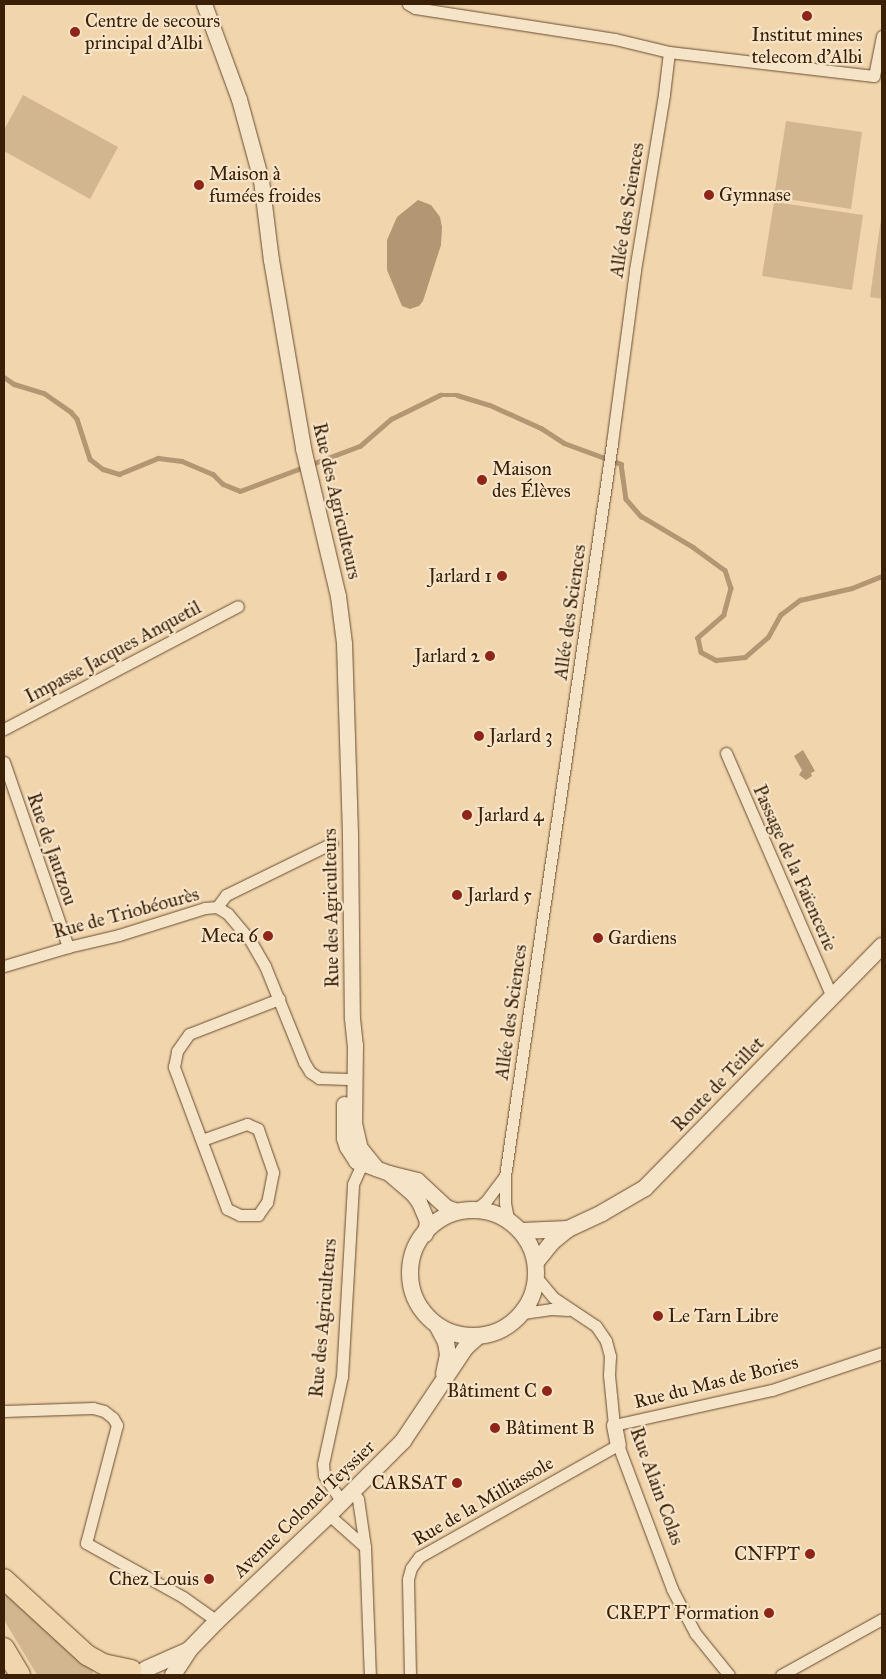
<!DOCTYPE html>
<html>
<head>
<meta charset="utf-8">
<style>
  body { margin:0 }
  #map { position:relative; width:886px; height:1679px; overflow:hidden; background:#f1d5ac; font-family:"IM FELL Great Primer",serif }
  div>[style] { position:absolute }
  .green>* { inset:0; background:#d2b690 }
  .water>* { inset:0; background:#b39774 }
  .stream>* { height:4.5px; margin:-2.25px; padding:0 2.25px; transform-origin:2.25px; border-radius:2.25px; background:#b39774 }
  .roads { filter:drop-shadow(0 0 1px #684d31) drop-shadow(0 0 1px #684d31) }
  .minor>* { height:11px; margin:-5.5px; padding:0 5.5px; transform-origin:5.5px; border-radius:5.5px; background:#f6e4c9 }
  .tertiary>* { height:15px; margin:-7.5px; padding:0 7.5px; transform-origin:7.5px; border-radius:7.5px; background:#f6e4c9 }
  .secondary>* { height:16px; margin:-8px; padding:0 8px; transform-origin:8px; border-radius:8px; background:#f6e4c9 }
  .secondary>.ring { margin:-8px; padding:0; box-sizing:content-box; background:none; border:16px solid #f6e4c9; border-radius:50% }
  .trunk>* { height:20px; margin:-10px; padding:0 10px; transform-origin:10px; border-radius:10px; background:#f1d5ac }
  .dots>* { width:14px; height:14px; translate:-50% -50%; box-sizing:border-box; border:2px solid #f6e4c9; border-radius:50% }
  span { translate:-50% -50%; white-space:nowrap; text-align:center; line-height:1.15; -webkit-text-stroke:4.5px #f6e4c9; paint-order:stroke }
  .poi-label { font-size:19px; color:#3b2008 }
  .left { translate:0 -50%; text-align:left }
  .right { translate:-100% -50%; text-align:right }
  .street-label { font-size:19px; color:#3b2008 }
  .frame { position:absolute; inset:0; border:5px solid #3b2008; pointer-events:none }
</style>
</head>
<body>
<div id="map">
  <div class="green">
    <i style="clip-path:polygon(23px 95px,118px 147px,90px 199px,4px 151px,4px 130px)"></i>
    <i style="clip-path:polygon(786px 121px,862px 132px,851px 209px,774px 197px)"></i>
    <i style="clip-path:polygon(774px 202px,863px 215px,852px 290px,762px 276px)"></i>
    <i style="clip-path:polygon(882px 212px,882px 299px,870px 297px)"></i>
    <i style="clip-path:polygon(4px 1589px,95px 1666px,92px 1675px,37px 1675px,4px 1620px)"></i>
  </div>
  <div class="water">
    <i style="clip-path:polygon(418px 200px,431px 205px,440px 217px,442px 227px,441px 245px,423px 301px,419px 306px,410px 309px,402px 306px,387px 270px,387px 240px,397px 217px)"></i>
    <i style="clip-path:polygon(803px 750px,815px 771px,811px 773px,812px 776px,806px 780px,799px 775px,802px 770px,794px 756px)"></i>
  </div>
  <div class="stream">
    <i style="left:4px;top:377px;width:12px;rotate:35deg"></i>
    <i style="left:14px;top:384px;width:31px;rotate:17deg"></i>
    <i style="left:44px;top:393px;width:33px;rotate:35deg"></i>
    <i style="left:71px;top:412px;width:9px;rotate:49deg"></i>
    <i style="left:77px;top:419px;width:42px;rotate:72deg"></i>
    <i style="left:90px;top:459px;width:16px;rotate:38deg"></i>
    <i style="left:103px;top:469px;width:17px;rotate:17deg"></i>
    <i style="left:119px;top:474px;width:42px;rotate:-22.3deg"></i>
    <i style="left:158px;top:458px;width:24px;rotate:7deg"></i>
    <i style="left:182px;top:461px;width:34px;rotate:23deg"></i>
    <i style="left:213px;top:474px;width:14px;rotate:45deg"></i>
    <i style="left:223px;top:484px;width:18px;rotate:22deg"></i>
    <i style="left:240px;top:491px;width:128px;rotate:-20.6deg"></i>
    <i style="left:360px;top:446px;width:41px;rotate:-41.1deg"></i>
    <i style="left:391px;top:419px;width:55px;rotate:-26.1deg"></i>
    <i style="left:440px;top:395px;width:17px"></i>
    <i style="left:457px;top:395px;width:34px;rotate:17deg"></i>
    <i style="left:490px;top:405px;width:56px;rotate:24.3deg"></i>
    <i style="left:541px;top:428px;width:27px;rotate:33deg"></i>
    <i style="left:564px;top:443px;width:61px;rotate:20.2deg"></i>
    <i style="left:621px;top:464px;width:35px;rotate:82deg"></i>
    <i style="left:626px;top:499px;width:23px;rotate:49deg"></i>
    <i style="left:641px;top:516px;width:61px;rotate:30.8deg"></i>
    <i style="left:693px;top:547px;width:39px;rotate:36deg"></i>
    <i style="left:725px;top:570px;width:19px;rotate:72deg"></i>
    <i style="left:731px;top:588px;width:28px;rotate:105deg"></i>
    <i style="left:724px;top:615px;width:35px;rotate:139deg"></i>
    <i style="left:698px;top:638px;width:14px;rotate:78deg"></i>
    <i style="left:701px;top:652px;width:17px;rotate:28deg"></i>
    <i style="left:716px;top:660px;width:29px;rotate:-6deg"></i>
    <i style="left:745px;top:657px;width:30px;rotate:-41deg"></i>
    <i style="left:768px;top:637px;width:25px;rotate:-61deg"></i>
    <i style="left:780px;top:615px;width:25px;rotate:-37deg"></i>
    <i style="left:800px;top:600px;width:53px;rotate:-13deg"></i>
    <i style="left:852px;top:588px;width:32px;rotate:-22deg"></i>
  </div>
  <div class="roads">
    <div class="minor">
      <i style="left:408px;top:4px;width:8px;rotate:30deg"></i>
      <i style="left:415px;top:8px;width:202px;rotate:8.8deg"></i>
      <i style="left:615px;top:39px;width:56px;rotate:13.5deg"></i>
      <i style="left:669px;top:52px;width:206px;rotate:6.7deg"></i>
      <i style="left:874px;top:76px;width:41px;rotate:-78.7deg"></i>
      <i style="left:4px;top:729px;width:264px;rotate:-27.7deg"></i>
      <i style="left:726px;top:753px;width:266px;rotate:66.5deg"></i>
      <i style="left:4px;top:762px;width:196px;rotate:70.9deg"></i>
      <i style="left:217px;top:907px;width:13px;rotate:32deg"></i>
      <i style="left:228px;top:914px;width:34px;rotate:50deg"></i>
      <i style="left:250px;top:940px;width:30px;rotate:60deg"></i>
      <i style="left:265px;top:966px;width:104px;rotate:67.9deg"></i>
      <i style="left:304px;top:1062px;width:12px;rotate:59deg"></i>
      <i style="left:310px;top:1072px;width:11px;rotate:34deg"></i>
      <i style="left:319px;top:1078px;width:36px;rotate:2deg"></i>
      <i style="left:4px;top:966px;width:67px;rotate:-16.5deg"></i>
      <i style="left:68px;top:947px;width:52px;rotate:-13.2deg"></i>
      <i style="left:119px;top:935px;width:90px;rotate:-17.4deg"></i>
      <i style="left:205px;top:908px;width:12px;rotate:-5deg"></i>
      <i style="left:217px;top:907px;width:15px;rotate:-53deg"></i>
      <i style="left:226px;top:895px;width:118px;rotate:-26.1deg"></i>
      <i style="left:202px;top:1140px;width:48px;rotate:-19.6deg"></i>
      <i style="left:247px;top:1124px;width:12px;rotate:24deg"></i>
      <i style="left:258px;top:1129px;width:46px;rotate:70.8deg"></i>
      <i style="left:273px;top:1172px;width:31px;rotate:101deg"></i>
      <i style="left:267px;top:1202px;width:16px;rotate:125deg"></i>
      <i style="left:258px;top:1215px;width:18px;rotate:180deg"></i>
      <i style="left:240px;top:1215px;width:14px;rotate:-155deg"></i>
      <i style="left:227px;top:1209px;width:152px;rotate:-110.5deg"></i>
      <i style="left:174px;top:1067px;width:16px;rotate:-79deg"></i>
      <i style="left:177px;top:1051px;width:21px;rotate:-55deg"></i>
      <i style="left:189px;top:1034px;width:97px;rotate:-21.3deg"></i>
      <i style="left:505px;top:1176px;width:741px;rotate:-81.69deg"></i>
      <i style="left:612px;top:443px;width:175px;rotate:-82.4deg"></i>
      <i style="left:635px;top:270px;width:178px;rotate:-80.6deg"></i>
      <i style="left:664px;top:94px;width:42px;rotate:-83.2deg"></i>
      <i style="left:475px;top:1210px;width:14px;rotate:-39deg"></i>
      <i style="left:486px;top:1201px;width:31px;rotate:-53deg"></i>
      <i style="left:505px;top:1176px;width:27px;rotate:90deg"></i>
      <i style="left:505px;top:1203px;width:16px;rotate:79deg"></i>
      <i style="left:537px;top:1278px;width:26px;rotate:50deg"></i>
      <i style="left:554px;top:1298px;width:50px;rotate:33.7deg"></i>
      <i style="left:596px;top:1326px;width:18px;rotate:56deg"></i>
      <i style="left:606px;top:1341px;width:16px;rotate:75deg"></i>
      <i style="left:610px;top:1356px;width:19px;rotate:93deg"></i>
      <i style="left:609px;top:1375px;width:50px;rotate:84.3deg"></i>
      <i style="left:614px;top:1425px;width:162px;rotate:-12.5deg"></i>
      <i style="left:772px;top:1390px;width:116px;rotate:-18.6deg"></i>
      <i style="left:523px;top:1313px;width:28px;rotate:-8deg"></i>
      <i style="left:551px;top:1309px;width:17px;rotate:3deg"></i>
      <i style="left:4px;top:1411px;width:89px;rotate:-1.9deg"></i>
      <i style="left:93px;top:1408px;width:11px;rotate:15deg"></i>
      <i style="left:104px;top:1411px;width:11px;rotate:38deg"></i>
      <i style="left:113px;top:1418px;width:8px;rotate:60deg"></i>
      <i style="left:117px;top:1425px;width:122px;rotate:104.7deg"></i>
      <i style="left:86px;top:1543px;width:111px;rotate:29.1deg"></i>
      <i style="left:183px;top:1597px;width:42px;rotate:35.2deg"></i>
      <i style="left:352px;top:1491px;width:10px;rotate:53deg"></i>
      <i style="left:358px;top:1499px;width:49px;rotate:81.7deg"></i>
      <i style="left:365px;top:1547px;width:128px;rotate:87.8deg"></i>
      <i style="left:342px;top:1502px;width:32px;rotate:-124deg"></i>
      <i style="left:324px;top:1475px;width:11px;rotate:-95deg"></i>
      <i style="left:323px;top:1464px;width:90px;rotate:-77.8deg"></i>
      <i style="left:342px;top:1376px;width:192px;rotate:-86.7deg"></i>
      <i style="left:353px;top:1184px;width:22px;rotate:-66deg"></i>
      <i style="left:329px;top:1515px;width:48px;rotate:41.6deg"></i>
      <i style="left:410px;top:1675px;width:96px;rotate:-91.2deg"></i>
      <i style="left:408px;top:1579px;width:11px;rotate:-75deg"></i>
      <i style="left:411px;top:1568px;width:14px;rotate:-54deg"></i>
      <i style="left:419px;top:1557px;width:228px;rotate:-29.4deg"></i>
      <i style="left:618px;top:1445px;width:154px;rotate:69.4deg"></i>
      <i style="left:672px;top:1589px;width:50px;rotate:62.4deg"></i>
      <i style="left:695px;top:1633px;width:54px;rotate:51deg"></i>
      <i style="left:781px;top:1675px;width:115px;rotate:-29deg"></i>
    </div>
    <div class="tertiary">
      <i style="left:204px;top:4px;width:101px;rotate:69.8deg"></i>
      <i style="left:239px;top:99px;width:84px;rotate:74.8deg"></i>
      <i style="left:261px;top:180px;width:81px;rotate:82.9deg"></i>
      <i style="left:271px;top:260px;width:191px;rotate:80.3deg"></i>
      <i style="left:303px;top:448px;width:152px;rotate:76.7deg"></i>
      <i style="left:338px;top:596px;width:47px;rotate:82.7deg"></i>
      <i style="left:344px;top:643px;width:194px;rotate:88.2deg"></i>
      <i style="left:350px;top:837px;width:181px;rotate:89.4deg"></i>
      <i style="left:352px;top:1018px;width:27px;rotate:84deg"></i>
      <i style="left:355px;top:1045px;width:78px;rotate:90.7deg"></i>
      <i style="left:354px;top:1123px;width:26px;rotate:77deg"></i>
      <i style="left:360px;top:1148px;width:26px;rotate:51deg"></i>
      <i style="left:344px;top:1104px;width:34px;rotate:90deg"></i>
      <i style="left:344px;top:1138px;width:9px;rotate:72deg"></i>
      <i style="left:347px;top:1147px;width:17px;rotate:57deg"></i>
      <i style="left:356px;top:1161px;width:35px;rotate:20deg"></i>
      <i style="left:389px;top:1173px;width:29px;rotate:14deg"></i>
      <i style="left:417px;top:1180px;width:40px;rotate:43deg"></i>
      <i style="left:446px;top:1207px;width:12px;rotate:20deg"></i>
      <i style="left:390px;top:1174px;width:30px;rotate:41deg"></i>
      <i style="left:413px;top:1194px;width:10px;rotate:53deg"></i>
      <i style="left:419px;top:1202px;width:21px;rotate:67deg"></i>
      <i style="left:427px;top:1221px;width:13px;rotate:99deg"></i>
      <i style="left:614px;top:1425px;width:20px;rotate:79deg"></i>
    </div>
    <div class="secondary">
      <i class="ring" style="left:410px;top:1210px;width:110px;height:110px"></i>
      <i style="left:522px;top:1231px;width:46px;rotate:-2.5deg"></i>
      <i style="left:536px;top:1262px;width:26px;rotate:-51deg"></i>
      <i style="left:552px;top:1242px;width:21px;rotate:-39deg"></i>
      <i style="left:568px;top:1229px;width:38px;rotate:-25deg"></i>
      <i style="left:602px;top:1213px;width:50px;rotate:-30.2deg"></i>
      <i style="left:645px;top:1188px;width:339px;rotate:-45.6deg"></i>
      <i style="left:438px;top:1327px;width:17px;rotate:62deg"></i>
      <i style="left:446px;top:1342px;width:13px;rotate:81deg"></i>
      <i style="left:448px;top:1355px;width:19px;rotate:102deg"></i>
      <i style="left:146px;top:1669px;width:47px;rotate:-23.8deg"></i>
      <i style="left:173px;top:1675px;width:30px;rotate:-57deg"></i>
      <i style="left:189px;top:1650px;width:40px;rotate:-46deg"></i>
      <i style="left:217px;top:1621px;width:154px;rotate:-43.4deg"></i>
      <i style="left:329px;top:1515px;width:105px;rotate:-45deg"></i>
      <i style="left:403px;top:1441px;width:113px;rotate:-56.2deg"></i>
      <i style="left:466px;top:1347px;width:15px;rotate:-42deg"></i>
    </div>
    <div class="trunk">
      <i style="left:4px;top:1579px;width:113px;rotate:42.5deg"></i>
      <i style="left:87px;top:1655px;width:18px;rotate:29deg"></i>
      <i style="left:103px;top:1664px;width:29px;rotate:12deg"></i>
      <i style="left:4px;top:1648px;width:31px;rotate:59deg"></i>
    </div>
  </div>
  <div class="dots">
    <i style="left:807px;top:16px;background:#8f2418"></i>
    <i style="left:75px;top:32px;background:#8f2418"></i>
    <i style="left:199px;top:185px;background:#8f2418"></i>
    <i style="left:709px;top:195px;background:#8f2418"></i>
    <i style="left:482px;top:480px;background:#8f2418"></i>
    <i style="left:502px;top:576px;background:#8f2418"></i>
    <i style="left:490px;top:656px;background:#8f2418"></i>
    <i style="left:479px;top:736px;background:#8f2418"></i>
    <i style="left:467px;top:815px;background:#8f2418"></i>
    <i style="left:457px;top:895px;background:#8f2418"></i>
    <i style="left:268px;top:936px;background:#8f2418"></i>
    <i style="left:598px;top:938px;background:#8f2418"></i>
    <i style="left:658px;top:1316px;background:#8f2418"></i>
    <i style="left:547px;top:1391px;background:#8f2418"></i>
    <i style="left:495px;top:1428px;background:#8f2418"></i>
    <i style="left:457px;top:1483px;background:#8f2418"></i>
    <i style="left:810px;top:1554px;background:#8f2418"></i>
    <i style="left:209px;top:1579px;background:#8f2418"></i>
    <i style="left:769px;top:1613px;background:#8f2418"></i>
  </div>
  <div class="poi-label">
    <span class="left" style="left:85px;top:32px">Centre de secours<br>principal d'Albi</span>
    <span style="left:807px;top:46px">Institut mines<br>telecom d'Albi</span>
    <span class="left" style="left:209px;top:185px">Maison à<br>fumées froides</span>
    <span class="left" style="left:719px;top:195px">Gymnase</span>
    <span class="left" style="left:492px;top:480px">Maison<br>des Élèves</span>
    <span class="right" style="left:492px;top:576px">Jarlard 1</span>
    <span class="right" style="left:480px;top:656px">Jarlard 2</span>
    <span class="left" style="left:489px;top:736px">Jarlard 3</span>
    <span class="left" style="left:477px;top:815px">Jarlard 4</span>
    <span class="left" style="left:467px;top:895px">Jarlard 5</span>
    <span class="right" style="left:258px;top:936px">Meca 6</span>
    <span class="left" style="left:608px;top:938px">Gardiens</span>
    <span class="left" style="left:668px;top:1316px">Le Tarn Libre</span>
    <span class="right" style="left:537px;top:1391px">Bâtiment C</span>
    <span class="left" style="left:505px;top:1428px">Bâtiment B</span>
    <span class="right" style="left:447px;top:1483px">CARSAT</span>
    <span class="right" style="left:800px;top:1554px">CNFPT</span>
    <span class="right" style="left:199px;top:1579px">Chez Louis</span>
    <span class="right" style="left:759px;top:1613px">CREPT Formation</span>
  </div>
  <div class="street-label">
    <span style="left:627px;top:210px;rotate:-81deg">Allée des Sciences</span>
    <span style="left:337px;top:501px;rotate:77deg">Rue des Agriculteurs</span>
    <span style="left:570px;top:612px;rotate:-82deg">Allée des Sciences</span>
    <span style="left:113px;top:652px;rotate:-28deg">Impasse Jacques Anquetil</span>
    <span style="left:52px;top:849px;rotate:71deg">Rue de Jautzou</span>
    <span style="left:795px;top:868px;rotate:66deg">Passage de la Faïencerie</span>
    <span style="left:331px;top:908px;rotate:-91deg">Rue des Agriculteurs</span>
    <span style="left:126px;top:913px;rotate:-15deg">Rue de Triobéourès</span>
    <span style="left:511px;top:1012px;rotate:-82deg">Allée des Sciences</span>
    <span style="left:718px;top:1084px;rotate:-46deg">Route de Teillet</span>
    <span style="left:323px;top:1318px;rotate:-85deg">Rue des Agriculteurs</span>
    <span style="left:716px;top:1382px;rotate:-14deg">Rue du Mas de Bories</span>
    <span style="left:657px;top:1486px;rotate:70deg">Rue Alain Colas</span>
    <span style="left:483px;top:1501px;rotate:-30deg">Rue de la Milliassole</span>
    <span style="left:304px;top:1509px;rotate:-44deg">Avenue Colonel Teyssier</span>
  </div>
  <div class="frame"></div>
</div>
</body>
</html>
